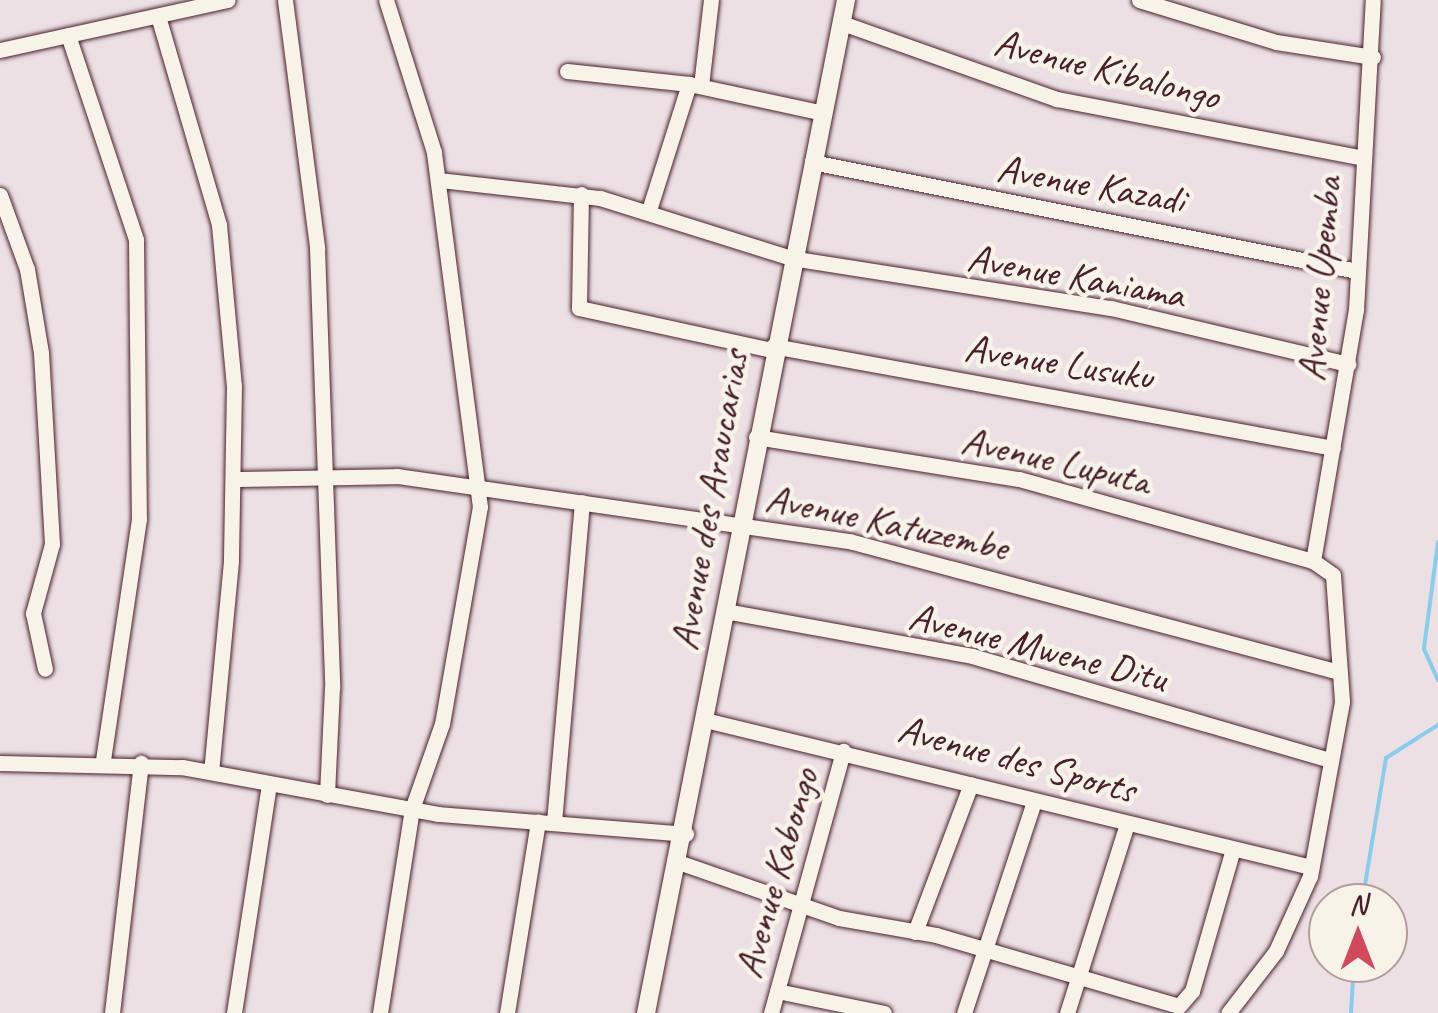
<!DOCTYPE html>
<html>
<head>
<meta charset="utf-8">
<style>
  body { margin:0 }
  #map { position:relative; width:1438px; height:1013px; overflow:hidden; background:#ece0e5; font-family:Caveat,sans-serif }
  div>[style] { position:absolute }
  .stream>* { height:4px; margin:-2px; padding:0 2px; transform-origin:2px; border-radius:2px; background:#8acceb }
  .roads { filter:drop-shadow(0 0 2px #4a1f2b) drop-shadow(0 0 2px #4a1f2b) }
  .minor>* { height:15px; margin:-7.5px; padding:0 7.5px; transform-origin:7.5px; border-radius:7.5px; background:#f7f3e8 }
  .tertiary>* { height:18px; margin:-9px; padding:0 9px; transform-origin:9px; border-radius:9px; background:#f7f3e8 }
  span { translate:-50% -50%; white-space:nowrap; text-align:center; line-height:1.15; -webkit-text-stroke:9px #f7f3e8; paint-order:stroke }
  .street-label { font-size:40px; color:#4a1f2b }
  .north { position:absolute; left:1308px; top:883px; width:100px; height:100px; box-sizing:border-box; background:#f7f3e8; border:2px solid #b29e9c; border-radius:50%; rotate:0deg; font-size:28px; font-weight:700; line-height:40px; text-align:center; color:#4a1f2b }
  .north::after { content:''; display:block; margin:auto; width:35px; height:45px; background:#d1495b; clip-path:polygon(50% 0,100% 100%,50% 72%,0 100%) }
</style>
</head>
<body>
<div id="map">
  <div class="stream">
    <i style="left:1438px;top:542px;width:108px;rotate:97.5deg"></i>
    <i style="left:1424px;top:649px;width:34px;rotate:66deg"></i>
    <i style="left:1362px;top:903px;width:147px;rotate:-80.6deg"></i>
    <i style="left:1386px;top:758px;width:62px;rotate:-32.4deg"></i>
    <i style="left:1351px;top:1013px;width:50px;rotate:-86.6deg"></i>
  </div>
  <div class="roads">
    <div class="minor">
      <i style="left:285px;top:0;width:250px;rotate:82.6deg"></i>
      <i style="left:317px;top:248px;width:440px;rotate:88deg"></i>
      <i style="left:332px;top:688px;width:107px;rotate:92.7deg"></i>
      <i style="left:1139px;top:0;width:143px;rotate:17deg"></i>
      <i style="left:1276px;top:42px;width:98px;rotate:8.8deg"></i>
      <i style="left:158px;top:16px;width:218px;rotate:73.7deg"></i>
      <i style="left:219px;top:225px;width:162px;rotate:84.7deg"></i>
      <i style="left:234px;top:386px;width:175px;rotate:91deg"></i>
      <i style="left:231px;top:561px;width:211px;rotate:95.4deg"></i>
      <i style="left:842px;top:23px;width:228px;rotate:19.5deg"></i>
      <i style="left:1057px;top:99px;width:311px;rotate:10.9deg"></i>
      <i style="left:68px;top:35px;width:216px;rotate:71.6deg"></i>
      <i style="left:136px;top:240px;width:279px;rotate:89.4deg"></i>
      <i style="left:139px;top:519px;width:244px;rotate:98.5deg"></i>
      <i style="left:0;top:50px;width:233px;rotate:-12.4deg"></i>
      <i style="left:567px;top:71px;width:123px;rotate:6.1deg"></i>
      <i style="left:689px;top:84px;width:137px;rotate:12.2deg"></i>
      <i style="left:701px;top:86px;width:87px;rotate:-83.4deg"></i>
      <i style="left:812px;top:162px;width:556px;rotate:11.31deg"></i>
      <i style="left:439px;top:180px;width:162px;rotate:6.4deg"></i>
      <i style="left:600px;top:198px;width:200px;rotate:17.4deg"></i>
      <i style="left:791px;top:258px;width:324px;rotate:8.9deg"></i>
      <i style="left:1111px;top:308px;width:244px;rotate:13.3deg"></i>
      <i style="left:581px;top:194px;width:114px;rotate:91deg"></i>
      <i style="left:579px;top:308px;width:198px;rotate:12.3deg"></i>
      <i style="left:0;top:195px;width:79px;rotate:70deg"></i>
      <i style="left:27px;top:269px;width:85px;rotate:80.5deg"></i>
      <i style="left:41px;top:353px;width:191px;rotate:86.7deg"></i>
      <i style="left:52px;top:544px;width:72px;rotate:105.4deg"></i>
      <i style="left:33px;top:613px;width:57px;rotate:77.9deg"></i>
      <i style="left:649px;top:210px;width:132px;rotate:-72.4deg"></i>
      <i style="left:773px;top:346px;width:569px;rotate:10.32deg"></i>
      <i style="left:756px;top:437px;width:266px;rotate:9.1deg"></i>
      <i style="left:1019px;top:479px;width:305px;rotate:15.6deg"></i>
      <i style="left:1313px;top:561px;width:24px;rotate:35deg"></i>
      <i style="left:1333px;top:575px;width:127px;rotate:85.9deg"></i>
      <i style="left:1342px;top:702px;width:177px;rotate:100.4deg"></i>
      <i style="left:1310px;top:876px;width:82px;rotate:114.4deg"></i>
      <i style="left:1276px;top:951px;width:78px;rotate:127.7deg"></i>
      <i style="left:233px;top:479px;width:164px;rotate:-1deg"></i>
      <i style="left:397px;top:476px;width:457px;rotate:8.2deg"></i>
      <i style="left:849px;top:541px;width:507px;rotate:14.97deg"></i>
      <i style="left:1313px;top:561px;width:255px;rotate:-80.3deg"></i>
      <i style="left:1356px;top:310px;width:310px;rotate:-86.9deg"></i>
      <i style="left:725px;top:611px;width:251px;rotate:10.3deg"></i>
      <i style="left:972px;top:656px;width:374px;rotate:16.2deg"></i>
      <i style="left:705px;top:720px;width:624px;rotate:13.64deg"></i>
      <i style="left:0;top:763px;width:182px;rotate:1.3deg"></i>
      <i style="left:182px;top:767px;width:260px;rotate:10.4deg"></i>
      <i style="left:438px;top:814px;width:249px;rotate:4.6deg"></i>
      <i style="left:554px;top:822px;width:321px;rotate:-85deg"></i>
      <i style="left:681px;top:863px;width:167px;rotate:19.2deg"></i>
      <i style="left:839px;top:918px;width:98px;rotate:9.9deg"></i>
      <i style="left:936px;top:935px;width:253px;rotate:16.3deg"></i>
      <i style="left:1179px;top:1006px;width:20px;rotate:-49deg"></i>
      <i style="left:1192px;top:991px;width:148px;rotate:-73.9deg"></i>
      <i style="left:915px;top:932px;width:158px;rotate:-69.3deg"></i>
      <i style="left:777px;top:991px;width:109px;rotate:11.6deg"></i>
      <i style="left:112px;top:1013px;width:252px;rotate:-83.4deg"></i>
      <i style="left:234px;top:1013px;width:232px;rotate:-81.3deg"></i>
      <i style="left:380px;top:1013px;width:206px;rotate:-81.1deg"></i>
      <i style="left:412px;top:809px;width:90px;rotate:-70.6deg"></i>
      <i style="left:442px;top:724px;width:220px;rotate:-80.1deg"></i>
      <i style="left:480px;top:507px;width:358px;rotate:-97.4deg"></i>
      <i style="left:434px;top:152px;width:159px;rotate:-107.5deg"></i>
      <i style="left:507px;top:1013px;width:194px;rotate:-80.8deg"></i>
      <i style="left:771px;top:1013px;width:272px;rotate:-74.6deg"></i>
      <i style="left:964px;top:1013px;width:223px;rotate:-71.7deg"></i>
      <i style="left:1067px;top:1013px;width:198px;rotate:-72.4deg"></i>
    </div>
    <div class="tertiary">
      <i style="left:646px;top:1013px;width:1033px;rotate:-78.83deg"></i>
    </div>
  </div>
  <div class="street-label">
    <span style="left:1107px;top:69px;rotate:14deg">Avenue Kibalongo</span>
    <span style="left:1091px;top:184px;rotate:10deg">Avenue Kazadi</span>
    <span style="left:1076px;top:276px;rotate:10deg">Avenue Kaniama</span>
    <span style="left:1319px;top:279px;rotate:-85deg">Avenue Upemba</span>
    <span style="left:1059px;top:362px;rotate:9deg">Avenue Lusuku</span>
    <span style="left:1056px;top:460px;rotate:13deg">Avenue Luputa</span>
    <span style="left:709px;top:500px;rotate:-80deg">Avenue des Araucarias</span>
    <span style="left:887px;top:522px;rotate:12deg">Avenue Katuzembe</span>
    <span style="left:1038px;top:647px;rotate:14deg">Avenue Mwene Ditu</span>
    <span style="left:1017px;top:759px;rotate:15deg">Avenue des Sports</span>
    <span style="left:776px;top:873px;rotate:-74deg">Avenue Kabongo</span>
  </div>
  <div class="north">N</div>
</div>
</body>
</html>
